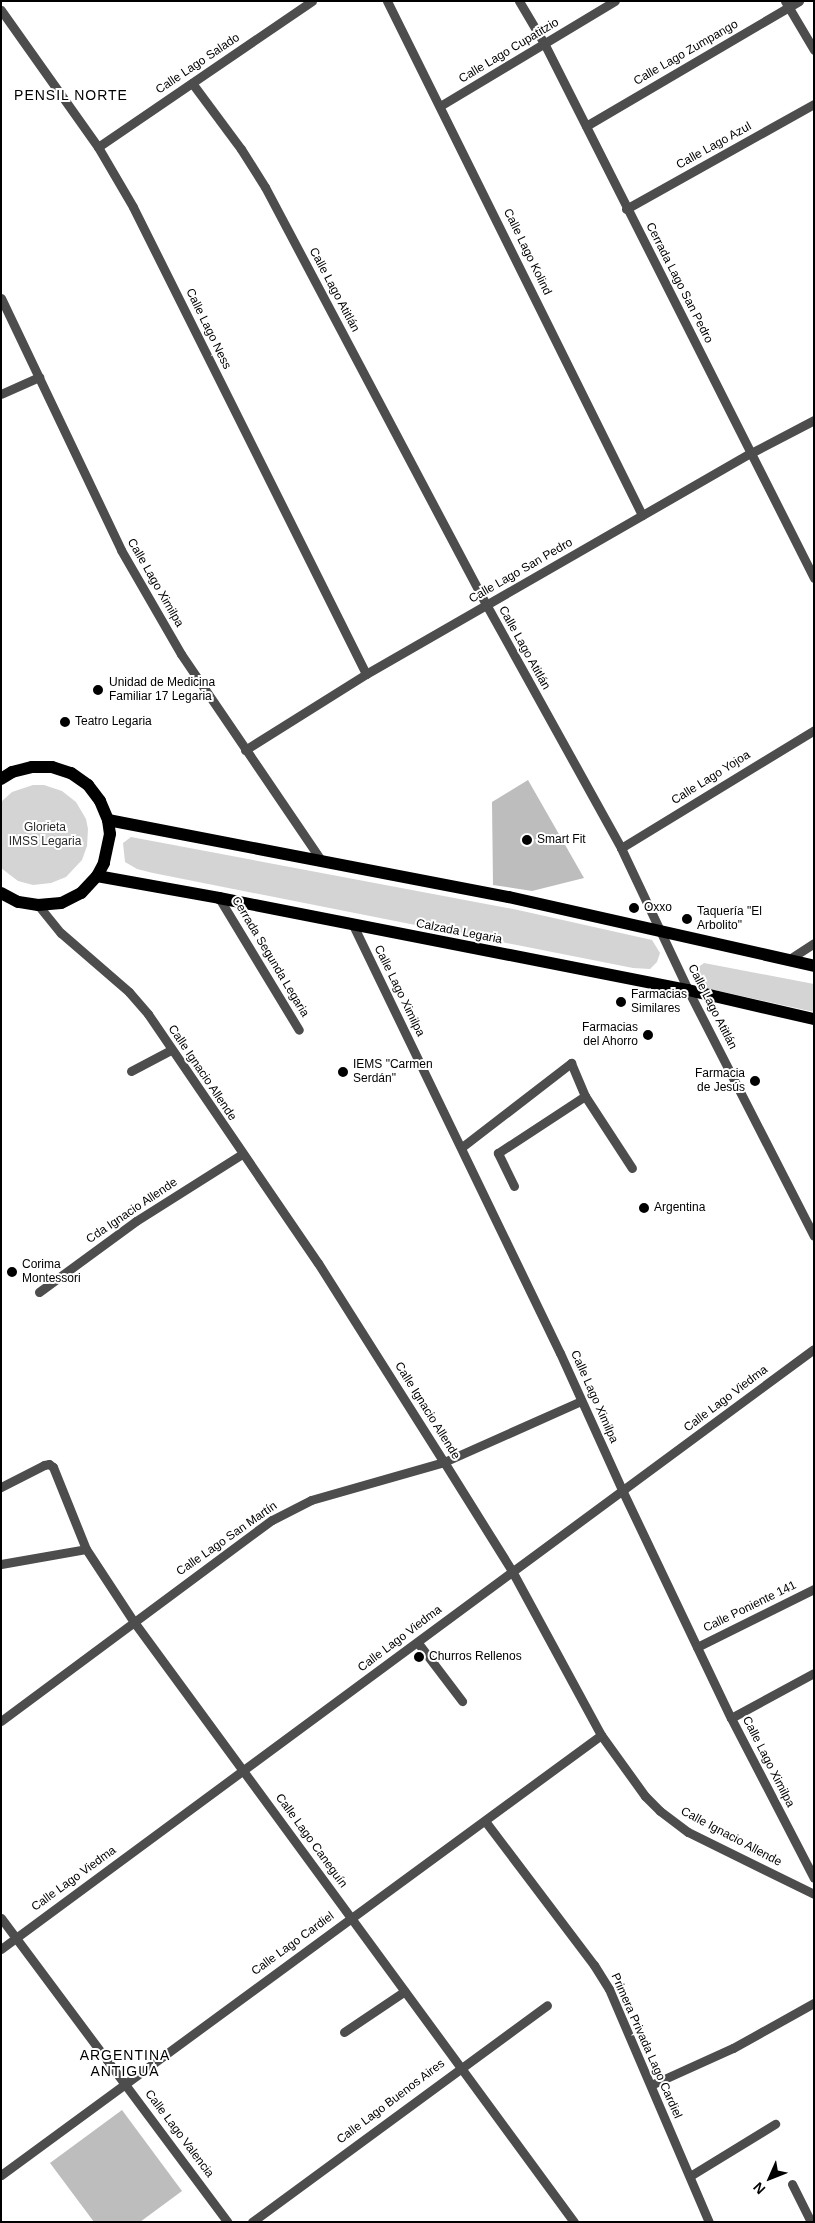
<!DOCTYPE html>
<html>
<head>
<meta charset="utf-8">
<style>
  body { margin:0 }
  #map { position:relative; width:815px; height:2223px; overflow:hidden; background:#fff; font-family:Helvetica,sans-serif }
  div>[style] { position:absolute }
  .green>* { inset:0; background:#d4d4d4 }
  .building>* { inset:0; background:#bdbdbd }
  .minor>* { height:9px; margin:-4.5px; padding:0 4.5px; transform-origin:4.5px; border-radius:4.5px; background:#4d4d4d }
  .major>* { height:12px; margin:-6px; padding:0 6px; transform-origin:6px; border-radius:6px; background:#000 }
  .dots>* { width:14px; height:14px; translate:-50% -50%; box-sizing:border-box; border:2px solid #fff; border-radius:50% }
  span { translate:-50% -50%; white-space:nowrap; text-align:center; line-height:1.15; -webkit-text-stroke:4px #fff; paint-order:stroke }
  .street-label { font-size:12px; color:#000 }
  .poi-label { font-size:12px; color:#000 }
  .left { translate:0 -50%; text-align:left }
  .right { translate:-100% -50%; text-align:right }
  .park-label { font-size:12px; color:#2b2b2b }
  .neighbourhood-label { font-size:14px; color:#000; letter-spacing:1px }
  .frame { position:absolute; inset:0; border:2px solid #000; pointer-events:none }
  .north { position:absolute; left:745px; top:2153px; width:50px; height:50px; -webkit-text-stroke:4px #fff; paint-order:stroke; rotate:226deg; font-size:14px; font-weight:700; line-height:20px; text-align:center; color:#000 }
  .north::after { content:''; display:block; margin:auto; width:18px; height:22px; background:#000; clip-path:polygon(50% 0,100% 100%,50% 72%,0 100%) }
</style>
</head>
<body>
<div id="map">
  <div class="green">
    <i style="clip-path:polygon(33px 785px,44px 785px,62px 791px,76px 802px,86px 819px,88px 829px,87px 846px,82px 860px,66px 877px,51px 883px,33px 885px,18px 881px,1px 868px,1px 802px,12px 792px)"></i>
    <i style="clip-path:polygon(131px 837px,518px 910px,652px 940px,660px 953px,657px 962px,650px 969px,633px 968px,153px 873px,137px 869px,125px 862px,123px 843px)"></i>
    <i style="clip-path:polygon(704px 963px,814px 984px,814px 1012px,701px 987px,694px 978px,693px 971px)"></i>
  </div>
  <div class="building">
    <i style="clip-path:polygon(528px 780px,584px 878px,532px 891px,493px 885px,492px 802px)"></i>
    <i style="clip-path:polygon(122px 2110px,182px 2191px,140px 2222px,94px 2222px,50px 2163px)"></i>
  </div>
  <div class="minor">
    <i style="left:387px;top:1px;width:574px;rotate:63.61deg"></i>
    <i style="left:519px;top:1px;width:51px;rotate:59.4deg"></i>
    <i style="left:545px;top:45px;width:597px;rotate:63.22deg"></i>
    <i style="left:785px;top:1px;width:57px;rotate:59.4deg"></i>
    <i style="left:1px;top:10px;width:168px;rotate:54.7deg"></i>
    <i style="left:98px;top:147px;width:69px;rotate:59.7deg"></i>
    <i style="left:133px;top:207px;width:522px;rotate:63.48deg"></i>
    <i style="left:192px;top:83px;width:82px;rotate:53.4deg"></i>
    <i style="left:241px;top:149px;width:45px;rotate:57.7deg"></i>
    <i style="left:265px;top:187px;width:474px;rotate:62.1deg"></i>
    <i style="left:487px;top:606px;width:277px;rotate:61deg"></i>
    <i style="left:621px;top:848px;width:157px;rotate:64.7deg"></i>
    <i style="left:688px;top:990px;width:276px;rotate:62.9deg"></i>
    <i style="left:440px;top:106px;width:204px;rotate:-31deg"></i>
    <i style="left:586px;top:126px;width:247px;rotate:-30.4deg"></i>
    <i style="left:98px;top:147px;width:259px;rotate:-34.3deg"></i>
    <i style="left:626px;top:209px;width:215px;rotate:-29.2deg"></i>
    <i style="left:1px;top:298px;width:279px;rotate:64.5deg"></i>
    <i style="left:121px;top:550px;width:120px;rotate:60deg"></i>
    <i style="left:181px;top:654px;width:249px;rotate:55.8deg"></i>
    <i style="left:1px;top:394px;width:42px;rotate:-24.1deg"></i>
    <i style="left:245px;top:750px;width:143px;rotate:-32.1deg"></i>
    <i style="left:366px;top:674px;width:444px;rotate:-29.9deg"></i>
    <i style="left:751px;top:453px;width:71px;rotate:-27.6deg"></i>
    <i style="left:621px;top:848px;width:226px;rotate:-31.4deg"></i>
    <i style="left:219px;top:898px;width:154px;rotate:58.8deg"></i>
    <i style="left:38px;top:905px;width:36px;rotate:51deg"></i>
    <i style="left:61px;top:933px;width:90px;rotate:40.9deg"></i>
    <i style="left:129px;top:992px;width:29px;rotate:49deg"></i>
    <i style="left:148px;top:1014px;width:301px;rotate:55.7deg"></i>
    <i style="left:318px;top:1263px;width:236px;rotate:57.7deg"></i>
    <i style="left:444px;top:1462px;width:128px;rotate:58deg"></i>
    <i style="left:512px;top:1571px;width:187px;rotate:61.5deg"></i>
    <i style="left:601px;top:1735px;width:75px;rotate:54.2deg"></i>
    <i style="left:645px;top:1796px;width:21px;rotate:45deg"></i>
    <i style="left:660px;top:1811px;width:35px;rotate:37deg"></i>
    <i style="left:688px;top:1832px;width:140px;rotate:26.2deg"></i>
    <i style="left:353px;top:925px;width:475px;rotate:64.2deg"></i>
    <i style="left:560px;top:1353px;width:153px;rotate:65.6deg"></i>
    <i style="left:623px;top:1492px;width:250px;rotate:64.5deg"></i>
    <i style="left:731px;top:1718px;width:180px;rotate:62.6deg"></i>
    <i style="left:788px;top:960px;width:31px;rotate:-33deg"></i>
    <i style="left:131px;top:1071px;width:45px;rotate:-27.7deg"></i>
    <i style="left:462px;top:1147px;width:138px;rotate:-37.6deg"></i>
    <i style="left:571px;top:1063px;width:36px;rotate:67deg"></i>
    <i style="left:585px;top:1096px;width:86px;rotate:56.9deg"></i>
    <i style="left:514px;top:1186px;width:37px;rotate:-116deg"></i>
    <i style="left:498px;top:1153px;width:104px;rotate:-33.2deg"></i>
    <i style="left:39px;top:1292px;width:120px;rotate:-36.2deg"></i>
    <i style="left:136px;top:1221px;width:125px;rotate:-32.3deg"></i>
    <i style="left:1px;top:1487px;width:48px;rotate:-27.1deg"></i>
    <i style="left:44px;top:1465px;width:5px;rotate:-11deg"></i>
    <i style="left:49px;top:1464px;width:5px;rotate:37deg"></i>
    <i style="left:53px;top:1467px;width:88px;rotate:68.1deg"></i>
    <i style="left:86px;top:1549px;width:87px;rotate:56.7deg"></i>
    <i style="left:134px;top:1622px;width:744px;rotate:53.75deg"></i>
    <i style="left:1px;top:1564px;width:86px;rotate:-10deg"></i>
    <i style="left:418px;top:1643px;width:73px;rotate:52.8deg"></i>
    <i style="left:697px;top:1647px;width:131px;rotate:-26.4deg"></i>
    <i style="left:731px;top:1718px;width:94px;rotate:-28.5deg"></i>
    <i style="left:1px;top:1721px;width:337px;rotate:-36.6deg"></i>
    <i style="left:272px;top:1520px;width:44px;rotate:-27.1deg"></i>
    <i style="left:311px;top:1500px;width:138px;rotate:-15.9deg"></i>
    <i style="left:444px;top:1462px;width:150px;rotate:-24deg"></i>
    <i style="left:485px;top:1821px;width:181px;rotate:52.9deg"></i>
    <i style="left:594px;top:1965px;width:28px;rotate:58deg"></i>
    <i style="left:609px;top:1989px;width:254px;rotate:66.8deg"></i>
    <i style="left:1px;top:1918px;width:379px;rotate:53.3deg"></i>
    <i style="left:1px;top:1949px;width:1010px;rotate:-36.43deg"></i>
    <i style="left:344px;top:2032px;width:73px;rotate:-33.9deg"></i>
    <i style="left:651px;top:2085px;width:90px;rotate:-24.3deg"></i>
    <i style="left:733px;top:2048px;width:93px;rotate:-29.1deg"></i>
    <i style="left:1px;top:2175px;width:744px;rotate:-36.25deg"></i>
    <i style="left:690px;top:2176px;width:100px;rotate:-31.5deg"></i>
    <i style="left:792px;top:2184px;width:42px;rotate:63.4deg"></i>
    <i style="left:252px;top:2222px;width:366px;rotate:-36.3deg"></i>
  </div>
  <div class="major">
    <i style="left:1px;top:779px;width:13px;rotate:-32deg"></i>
    <i style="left:12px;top:772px;width:21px;rotate:-14deg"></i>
    <i style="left:32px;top:767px;width:20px"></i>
    <i style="left:52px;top:767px;width:20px;rotate:18deg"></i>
    <i style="left:71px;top:773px;width:21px;rotate:35deg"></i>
    <i style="left:88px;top:785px;width:20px;rotate:53deg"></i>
    <i style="left:100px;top:801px;width:21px;rotate:67deg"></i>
    <i style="left:108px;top:820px;width:14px;rotate:82deg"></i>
    <i style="left:110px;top:834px;width:30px;rotate:102deg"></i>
    <i style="left:104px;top:863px;width:15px;rotate:118deg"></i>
    <i style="left:97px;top:876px;width:23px;rotate:133deg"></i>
    <i style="left:81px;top:893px;width:22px;rotate:153deg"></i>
    <i style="left:61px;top:903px;width:23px;rotate:175deg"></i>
    <i style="left:38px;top:905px;width:20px;rotate:-171deg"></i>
    <i style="left:18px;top:902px;width:19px;rotate:-152deg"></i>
    <i style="left:108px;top:820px;width:408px;rotate:10.9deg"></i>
    <i style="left:509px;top:897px;width:313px;rotate:12.7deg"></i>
    <i style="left:97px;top:876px;width:124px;rotate:10.2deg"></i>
    <i style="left:219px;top:898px;width:478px;rotate:11.1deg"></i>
    <i style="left:688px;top:990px;width:129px;rotate:13deg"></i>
  </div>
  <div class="dots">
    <i style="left:98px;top:690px;background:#000"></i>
    <i style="left:65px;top:722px;background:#000"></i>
    <i style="left:527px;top:840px;background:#000"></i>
    <i style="left:634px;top:908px;background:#000"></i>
    <i style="left:687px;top:919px;background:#000"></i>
    <i style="left:621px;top:1002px;background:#000"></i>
    <i style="left:648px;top:1035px;background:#000"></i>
    <i style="left:343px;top:1072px;background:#000"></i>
    <i style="left:755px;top:1081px;background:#000"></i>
    <i style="left:644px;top:1208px;background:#000"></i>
    <i style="left:12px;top:1272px;background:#000"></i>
    <i style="left:419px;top:1657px;background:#000"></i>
  </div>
  <div class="street-label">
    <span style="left:509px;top:51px;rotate:-31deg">Calle Lago Cupatitzio</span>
    <span style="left:686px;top:53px;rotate:-30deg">Calle Lago Zumpango</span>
    <span style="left:198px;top:64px;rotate:-34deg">Calle Lago Salado</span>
    <span style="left:714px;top:146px;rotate:-29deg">Calle Lago Azul</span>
    <span style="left:527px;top:252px;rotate:64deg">Calle Lago Kolind</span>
    <span style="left:679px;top:283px;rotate:63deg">Cerrada Lago San Pedro</span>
    <span style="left:334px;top:290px;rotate:62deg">Calle Lago Atitlán</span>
    <span style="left:208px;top:329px;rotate:64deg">Calle Lago Ness</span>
    <span style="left:521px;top:571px;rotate:-30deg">Calle Lago San Pedro</span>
    <span style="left:155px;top:583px;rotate:60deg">Calle Lago Ximilpa</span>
    <span style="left:524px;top:648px;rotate:61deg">Calle Lago Atitlán</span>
    <span style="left:711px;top:778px;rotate:-32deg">Calle Lago Yojoa</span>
    <span style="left:459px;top:932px;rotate:11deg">Calzada Legaria</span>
    <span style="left:270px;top:957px;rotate:59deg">Cerrada Segunda Legaria</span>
    <span style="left:399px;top:991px;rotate:64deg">Calle Lago Ximilpa</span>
    <span style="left:712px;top:1007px;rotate:63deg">Calle Lago Atitlán</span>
    <span style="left:202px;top:1073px;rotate:56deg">Calle Ignacio Allende</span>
    <span style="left:132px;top:1211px;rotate:-34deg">Cda Ignacio Allende</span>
    <span style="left:594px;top:1397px;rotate:66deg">Calle Lago Ximilpa</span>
    <span style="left:726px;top:1399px;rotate:-37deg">Calle Lago Viedma</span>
    <span style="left:427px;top:1411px;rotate:58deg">Calle Ignacio Allende</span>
    <span style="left:227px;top:1539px;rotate:-35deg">Calle Lago San Martín</span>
    <span style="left:750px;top:1607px;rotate:-26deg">Calle Poniente 141</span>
    <span style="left:400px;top:1639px;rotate:-37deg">Calle Lago Viedma</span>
    <span style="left:768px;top:1762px;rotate:63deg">Calle Lago Ximilpa</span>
    <span style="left:731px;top:1837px;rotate:28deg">Calle Ignacio Allende</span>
    <span style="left:311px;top:1841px;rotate:54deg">Calle Lago Caneguín</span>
    <span style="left:74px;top:1879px;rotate:-36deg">Calle Lago Viedma</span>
    <span style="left:293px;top:1944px;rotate:-36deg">Calle Lago Cardiel</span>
    <span style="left:646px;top:2046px;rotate:66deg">Primera Privada Lago Cardiel</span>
    <span style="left:391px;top:2102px;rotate:-37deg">Calle Lago Buenos Aires</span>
    <span style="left:179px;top:2134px;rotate:53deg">Calle Lago Valencia</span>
  </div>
  <div class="poi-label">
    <span class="left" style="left:109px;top:690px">Unidad de Medicina<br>Familiar 17 Legaria</span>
    <span class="left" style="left:75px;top:722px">Teatro Legaria</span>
    <span class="left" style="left:537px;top:840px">Smart Fit</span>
    <span class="left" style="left:644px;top:908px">Oxxo</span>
    <span class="left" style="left:697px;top:919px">Taquería "El<br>Arbolito"</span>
    <span class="left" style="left:631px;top:1002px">Farmacias<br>Similares</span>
    <span class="right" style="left:638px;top:1035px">Farmacias<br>del Ahorro</span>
    <span class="left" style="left:353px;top:1072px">IEMS "Carmen<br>Serdán"</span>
    <span class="right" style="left:745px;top:1081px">Farmacia<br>de Jesús</span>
    <span class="left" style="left:654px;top:1208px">Argentina</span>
    <span class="left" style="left:22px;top:1272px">Corima<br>Montessori</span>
    <span class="left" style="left:429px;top:1657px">Churros Rellenos</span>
  </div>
  <div class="park-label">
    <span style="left:45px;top:835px">Glorieta<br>IMSS Legaria</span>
  </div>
  <div class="neighbourhood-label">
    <span style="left:71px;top:95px">PENSIL NORTE</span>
    <span style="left:125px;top:2063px">ARGENTINA<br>ANTIGUA</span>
  </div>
  <div class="frame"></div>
  <div class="north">N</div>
</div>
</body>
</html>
